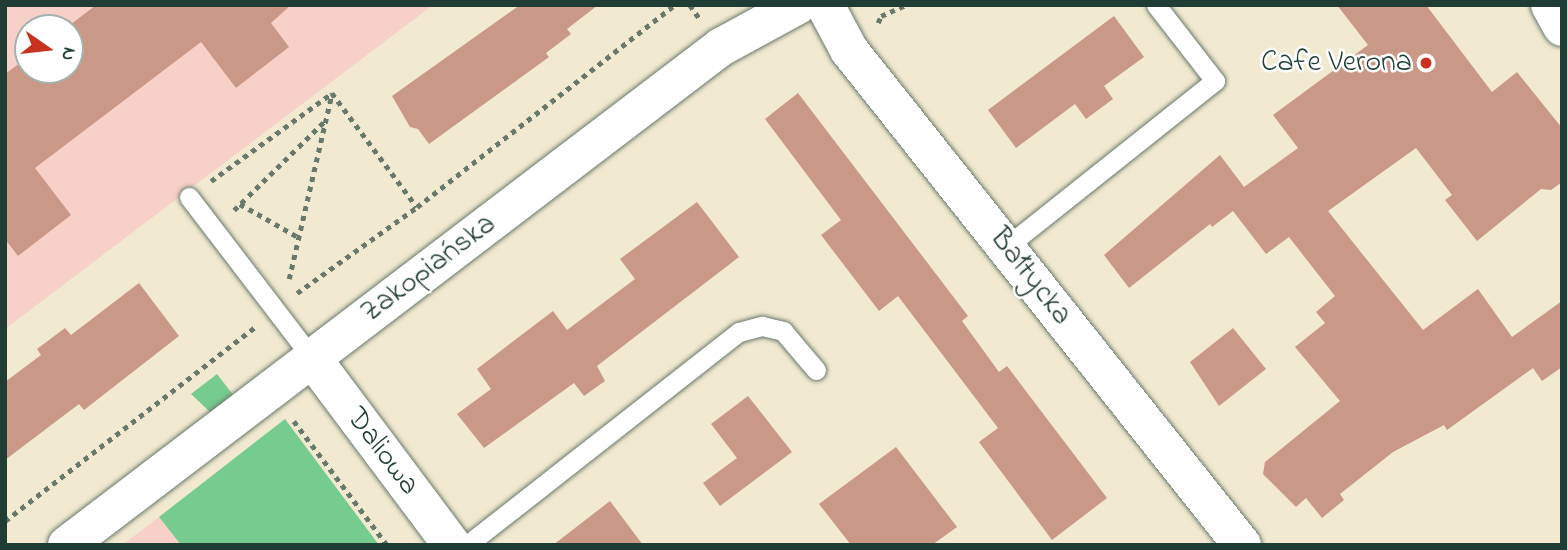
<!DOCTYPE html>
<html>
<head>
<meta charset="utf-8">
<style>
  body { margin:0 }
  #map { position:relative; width:1567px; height:550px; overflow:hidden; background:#f1e9d0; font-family:"Indie Flower",sans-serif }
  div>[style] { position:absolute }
  .built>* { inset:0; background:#f7d1c8 }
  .green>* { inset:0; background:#76cb8f }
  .building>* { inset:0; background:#ca9886 }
  .path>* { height:4.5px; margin-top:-2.25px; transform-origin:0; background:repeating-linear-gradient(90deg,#68796b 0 5px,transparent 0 10px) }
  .roads { filter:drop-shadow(0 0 2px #68796b) drop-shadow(0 0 2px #68796b) }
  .service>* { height:19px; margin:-9.5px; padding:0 9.5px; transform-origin:9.5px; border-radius:9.5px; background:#fff }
  .minor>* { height:38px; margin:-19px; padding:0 19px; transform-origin:19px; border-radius:19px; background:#fff }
  .dots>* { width:19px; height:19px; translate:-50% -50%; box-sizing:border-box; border:4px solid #fff; border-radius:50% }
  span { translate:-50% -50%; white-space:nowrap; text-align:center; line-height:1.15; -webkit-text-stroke:5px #fff; paint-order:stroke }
  .poi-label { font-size:30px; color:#1f3d34 }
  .right { translate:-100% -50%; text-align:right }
  .street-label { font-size:30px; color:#1f3d34 }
  .frame { position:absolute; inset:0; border:7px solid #1f3d34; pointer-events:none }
  .north { position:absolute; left:14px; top:14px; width:70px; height:70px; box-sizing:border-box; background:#fff; border:2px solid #a5b1ae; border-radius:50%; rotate:104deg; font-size:19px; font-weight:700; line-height:28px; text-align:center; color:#1f3d34 }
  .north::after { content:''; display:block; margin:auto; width:24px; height:32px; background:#c8321e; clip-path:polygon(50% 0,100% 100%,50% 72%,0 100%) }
</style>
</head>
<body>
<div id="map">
  <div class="built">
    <i style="clip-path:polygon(evenodd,5px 5px,433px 5px,5px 329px,5px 5px,28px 28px,70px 28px,70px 70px,28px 70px,28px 28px)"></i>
    <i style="clip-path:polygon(159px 517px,181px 545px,122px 545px)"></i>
  </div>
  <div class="green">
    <i style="clip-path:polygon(217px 374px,234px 396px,211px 413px,191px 394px)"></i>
    <i style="clip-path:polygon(285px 419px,379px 545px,181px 545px,159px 517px)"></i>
  </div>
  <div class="building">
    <i style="clip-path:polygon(96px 5px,291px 5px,271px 23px,289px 47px,236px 88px,201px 42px,35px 168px,71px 215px,18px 256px,5px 239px,5px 74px,28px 57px,28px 70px,70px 70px,70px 28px,66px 28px)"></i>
    <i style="clip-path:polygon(520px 5px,598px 5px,567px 29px,571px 34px,546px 53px,549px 57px,429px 144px,418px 129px,410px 127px,392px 96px)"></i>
    <i style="clip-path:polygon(1337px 5px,1426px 5px,1492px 92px,1517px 72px,1562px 128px,1562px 182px,1551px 190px,1541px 189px,1477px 241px,1445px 200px,1452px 195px,1416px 148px,1328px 211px,1423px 330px,1478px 289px,1512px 337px,1562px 301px,1562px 367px,1542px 381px,1533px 368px,1447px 430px,1444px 425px,1393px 452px,1340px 494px,1344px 500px,1322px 518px,1306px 498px,1296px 507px,1263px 474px,1265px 462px,1340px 401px,1295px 347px,1325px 323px,1316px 312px,1335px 296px,1289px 237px,1266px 254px,1233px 211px,1212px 227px,1210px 224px,1129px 288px,1104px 255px,1220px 155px,1244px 187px,1298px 148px,1273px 115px,1368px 45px)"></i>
    <i style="clip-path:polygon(1114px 16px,1144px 57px,1104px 86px,1113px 99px,1086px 119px,1075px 104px,1016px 148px,988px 110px)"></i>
    <i style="clip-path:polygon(798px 93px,968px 316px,962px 321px,999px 372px,1007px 366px,1107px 498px,1052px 540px,979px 442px,998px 428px,898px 296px,879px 311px,821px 235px,841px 220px,765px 119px)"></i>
    <i style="clip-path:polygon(697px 202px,739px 257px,597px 366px,605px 381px,584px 396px,574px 383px,484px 448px,457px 414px,491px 389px,477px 369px,553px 311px,567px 330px,635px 279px,620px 259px)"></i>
    <i style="clip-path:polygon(139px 283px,179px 336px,84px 410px,79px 404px,5px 460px,5px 382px,41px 355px,37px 349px,65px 328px,71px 335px)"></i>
    <i style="clip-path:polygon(1233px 328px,1266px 369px,1219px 406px,1190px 362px)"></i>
    <i style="clip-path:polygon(748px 396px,792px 452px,720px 506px,703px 483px,737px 458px,711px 424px)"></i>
    <i style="clip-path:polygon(896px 447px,957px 527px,932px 545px,851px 545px,819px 504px)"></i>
    <i style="clip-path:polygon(610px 501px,643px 545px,553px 545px)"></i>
  </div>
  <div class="path">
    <i style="left:690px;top:5px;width:16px;rotate:55deg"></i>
    <i style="left:878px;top:23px;width:8px;rotate:-67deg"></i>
    <i style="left:881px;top:16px;width:27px;rotate:-24deg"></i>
    <i style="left:211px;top:181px;width:150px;rotate:-36deg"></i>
    <i style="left:332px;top:93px;width:142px;rotate:53.3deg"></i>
    <i style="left:240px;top:204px;width:67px;rotate:29.6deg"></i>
    <i style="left:234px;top:210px;width:127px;rotate:-44.4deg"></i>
    <i style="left:289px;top:279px;width:191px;rotate:-77deg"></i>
    <i style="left:297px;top:293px;width:148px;rotate:-35.6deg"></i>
    <i style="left:417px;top:207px;width:328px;rotate:-38.1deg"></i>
    <i style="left:294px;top:421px;width:155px;rotate:53.1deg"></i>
    <i style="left:5px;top:521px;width:316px;rotate:-37.8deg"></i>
  </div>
  <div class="roads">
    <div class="service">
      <i style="left:189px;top:197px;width:203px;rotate:52.6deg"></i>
      <i style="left:1006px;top:247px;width:267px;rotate:-38.5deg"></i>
      <i style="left:1215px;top:81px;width:96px;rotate:-127.8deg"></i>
      <i style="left:467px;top:545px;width:345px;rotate:-38.1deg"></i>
      <i style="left:739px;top:332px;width:24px;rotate:-15deg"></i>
      <i style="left:762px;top:326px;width:22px;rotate:13deg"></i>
      <i style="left:783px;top:331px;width:51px;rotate:49.8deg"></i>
    </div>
    <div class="minor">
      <i style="left:825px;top:5px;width:51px;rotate:61.9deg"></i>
      <i style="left:849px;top:50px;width:632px;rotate:51.55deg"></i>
      <i style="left:1550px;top:5px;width:25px;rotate:61deg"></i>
      <i style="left:312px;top:358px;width:234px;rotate:53.2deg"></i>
      <i style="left:67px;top:545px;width:822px;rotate:-37.29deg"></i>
      <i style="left:721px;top:47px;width:88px;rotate:-28.6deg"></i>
    </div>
  </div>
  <div class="dots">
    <i style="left:1426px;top:63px;background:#c8321e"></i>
  </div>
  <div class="poi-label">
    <span class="right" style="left:1412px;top:63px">Cafe Verona</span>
  </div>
  <div class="street-label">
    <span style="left:429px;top:269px;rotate:-37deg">Zakopiańska</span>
    <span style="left:1030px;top:277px;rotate:52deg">Bałtycka</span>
    <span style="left:382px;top:452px;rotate:53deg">Daliowa</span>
  </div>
  <div class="frame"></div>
  <div class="north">N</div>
</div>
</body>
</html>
